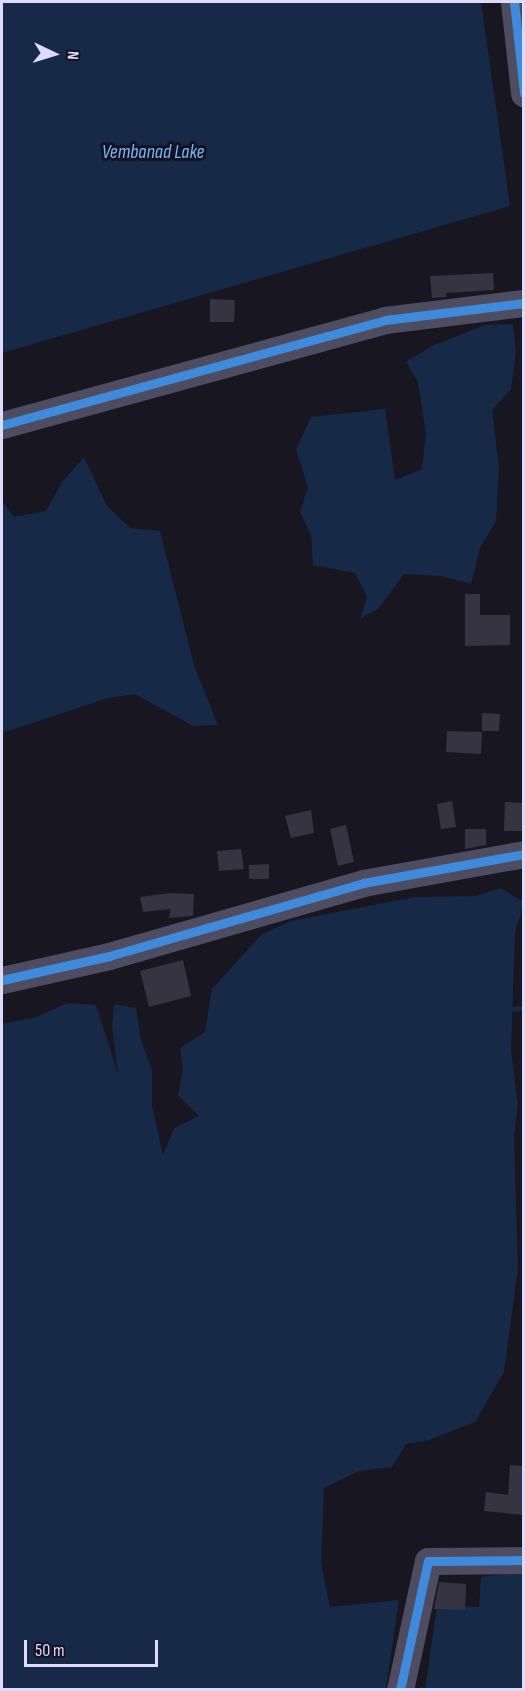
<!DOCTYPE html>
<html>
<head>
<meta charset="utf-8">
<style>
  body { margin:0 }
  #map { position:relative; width:525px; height:1691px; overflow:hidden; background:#181621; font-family:"Sofia Sans Condensed",sans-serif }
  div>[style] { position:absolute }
  .water>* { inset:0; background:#162947 }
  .stream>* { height:5px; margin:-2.5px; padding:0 2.5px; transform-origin:2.5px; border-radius:2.5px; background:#162947 }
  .building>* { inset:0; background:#363442 }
  .minor>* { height:27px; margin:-13.5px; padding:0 13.5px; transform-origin:13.5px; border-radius:13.5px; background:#4d4c60 }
  .cycleway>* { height:9px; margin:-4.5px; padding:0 4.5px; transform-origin:4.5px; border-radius:4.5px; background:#408adc }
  span { translate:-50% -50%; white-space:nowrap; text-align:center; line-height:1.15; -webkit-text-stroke:6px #151225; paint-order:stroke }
  .water-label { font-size:20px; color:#74b8f0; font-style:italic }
  .frame { position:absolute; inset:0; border:3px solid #dddafb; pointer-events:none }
  .north { position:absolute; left:24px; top:24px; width:60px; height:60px; -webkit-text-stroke:4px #151225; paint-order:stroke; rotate:94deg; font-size:16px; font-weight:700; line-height:24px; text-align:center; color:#dddafb }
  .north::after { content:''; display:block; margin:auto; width:21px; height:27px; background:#dddafb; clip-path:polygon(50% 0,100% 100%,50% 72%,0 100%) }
  .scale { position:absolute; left:24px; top:1640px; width:134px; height:27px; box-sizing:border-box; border:3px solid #dddafb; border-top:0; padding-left:8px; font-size:18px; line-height:21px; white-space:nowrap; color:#dddafb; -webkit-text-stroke:4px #151225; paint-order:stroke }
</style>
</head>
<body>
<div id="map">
  <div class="water">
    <i style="clip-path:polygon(2px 2px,481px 2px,510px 206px,2px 353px)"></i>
    <i style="clip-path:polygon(513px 324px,516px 352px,511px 389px,492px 410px,499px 467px,496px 521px,480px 548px,471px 584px,441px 576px,404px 574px,379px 608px,360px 619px,367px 596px,355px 573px,313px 565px,311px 535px,300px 512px,308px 487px,296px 449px,311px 417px,385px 409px,395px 480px,422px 469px,426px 433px,418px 382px,406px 362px,432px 346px,485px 325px)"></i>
    <i style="clip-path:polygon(84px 457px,107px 506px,130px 528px,160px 531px,194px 665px,218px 725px,193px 726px,135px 694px,108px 698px,2px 733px,2px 501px,14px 517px,46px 511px,62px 482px)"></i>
    <i style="clip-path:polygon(500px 888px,524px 902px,515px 933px,511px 1050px,518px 1106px,514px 1136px,518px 1268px,504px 1372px,475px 1422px,429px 1440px,406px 1444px,392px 1467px,359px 1471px,324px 1488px,321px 1564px,330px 1607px,399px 1600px,386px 1689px,2px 1689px,2px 1024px,36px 1017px,68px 1003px,96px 1005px,118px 1074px,112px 1026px,114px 1004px,136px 1008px,141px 1040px,152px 1071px,152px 1105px,163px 1155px,174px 1128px,199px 1116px,178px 1095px,183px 1069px,180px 1048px,205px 1032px,212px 989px,262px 934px,291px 921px,415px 897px,476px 896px)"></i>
    <i style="clip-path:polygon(523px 1572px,523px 1689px,425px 1690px,437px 1606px,479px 1607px,481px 1577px)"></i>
  </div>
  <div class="stream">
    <i style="left:507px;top:1009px;width:14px;rotate:-4deg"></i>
  </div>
  <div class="building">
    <i style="clip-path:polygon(493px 273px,494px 290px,446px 293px,446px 297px,432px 298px,430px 276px)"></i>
    <i style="clip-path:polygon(210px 299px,235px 300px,234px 322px,210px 322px)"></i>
    <i style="clip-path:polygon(465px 594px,480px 594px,480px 615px,510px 615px,510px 645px,465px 646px)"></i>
    <i style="clip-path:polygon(482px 713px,500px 714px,499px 731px,482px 731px)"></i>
    <i style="clip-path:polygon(447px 731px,482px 732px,481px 754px,446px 752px)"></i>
    <i style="clip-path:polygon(452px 801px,456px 827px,441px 829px,437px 804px)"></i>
    <i style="clip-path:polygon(505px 802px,524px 803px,524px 831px,504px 831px)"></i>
    <i style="clip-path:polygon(311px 810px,314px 833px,291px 838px,285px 816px)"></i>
    <i style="clip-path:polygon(346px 825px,354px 862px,338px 866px,330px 829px)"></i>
    <i style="clip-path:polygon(465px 829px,486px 829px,486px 845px,465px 849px)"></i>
    <i style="clip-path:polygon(241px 849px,244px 869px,219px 871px,217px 851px)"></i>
    <i style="clip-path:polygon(269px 864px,269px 879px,249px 879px,249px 865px)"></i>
    <i style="clip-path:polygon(170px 893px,194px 894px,193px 916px,169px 918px,170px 909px,143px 912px,140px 897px)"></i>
    <i style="clip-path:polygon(183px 960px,191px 996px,149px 1007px,140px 971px)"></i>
    <i style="clip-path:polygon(510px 1465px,524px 1466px,524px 1515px,484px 1511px,486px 1492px,508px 1495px)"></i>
    <i style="clip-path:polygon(439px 1582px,466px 1584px,465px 1610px,434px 1609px)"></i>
  </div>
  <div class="minor">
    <i style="left:514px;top:2px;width:92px;rotate:83.7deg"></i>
    <i style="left:2px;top:425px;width:397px;rotate:-15.3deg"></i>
    <i style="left:385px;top:320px;width:140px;rotate:-7deg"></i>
    <i style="left:2px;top:980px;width:110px;rotate:-12.6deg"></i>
    <i style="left:109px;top:956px;width:264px;rotate:-16deg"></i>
    <i style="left:363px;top:883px;width:164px;rotate:-10.2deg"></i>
    <i style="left:400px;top:1690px;width:132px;rotate:-77.8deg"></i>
    <i style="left:428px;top:1561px;width:96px;rotate:-0.6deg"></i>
  </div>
  <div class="cycleway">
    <i style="left:514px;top:2px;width:92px;rotate:83.7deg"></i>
    <i style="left:2px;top:425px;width:397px;rotate:-15.3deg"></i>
    <i style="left:385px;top:320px;width:140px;rotate:-7deg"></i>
    <i style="left:2px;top:980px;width:110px;rotate:-12.6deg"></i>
    <i style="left:109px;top:956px;width:264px;rotate:-16deg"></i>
    <i style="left:363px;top:883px;width:164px;rotate:-10.2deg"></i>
    <i style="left:400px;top:1690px;width:132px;rotate:-77.8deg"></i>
    <i style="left:428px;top:1561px;width:96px;rotate:-0.6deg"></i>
  </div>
  <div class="water-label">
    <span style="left:153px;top:152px">Vembanad Lake</span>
  </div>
  <div class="frame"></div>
  <div class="north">N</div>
  <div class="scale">50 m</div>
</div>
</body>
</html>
